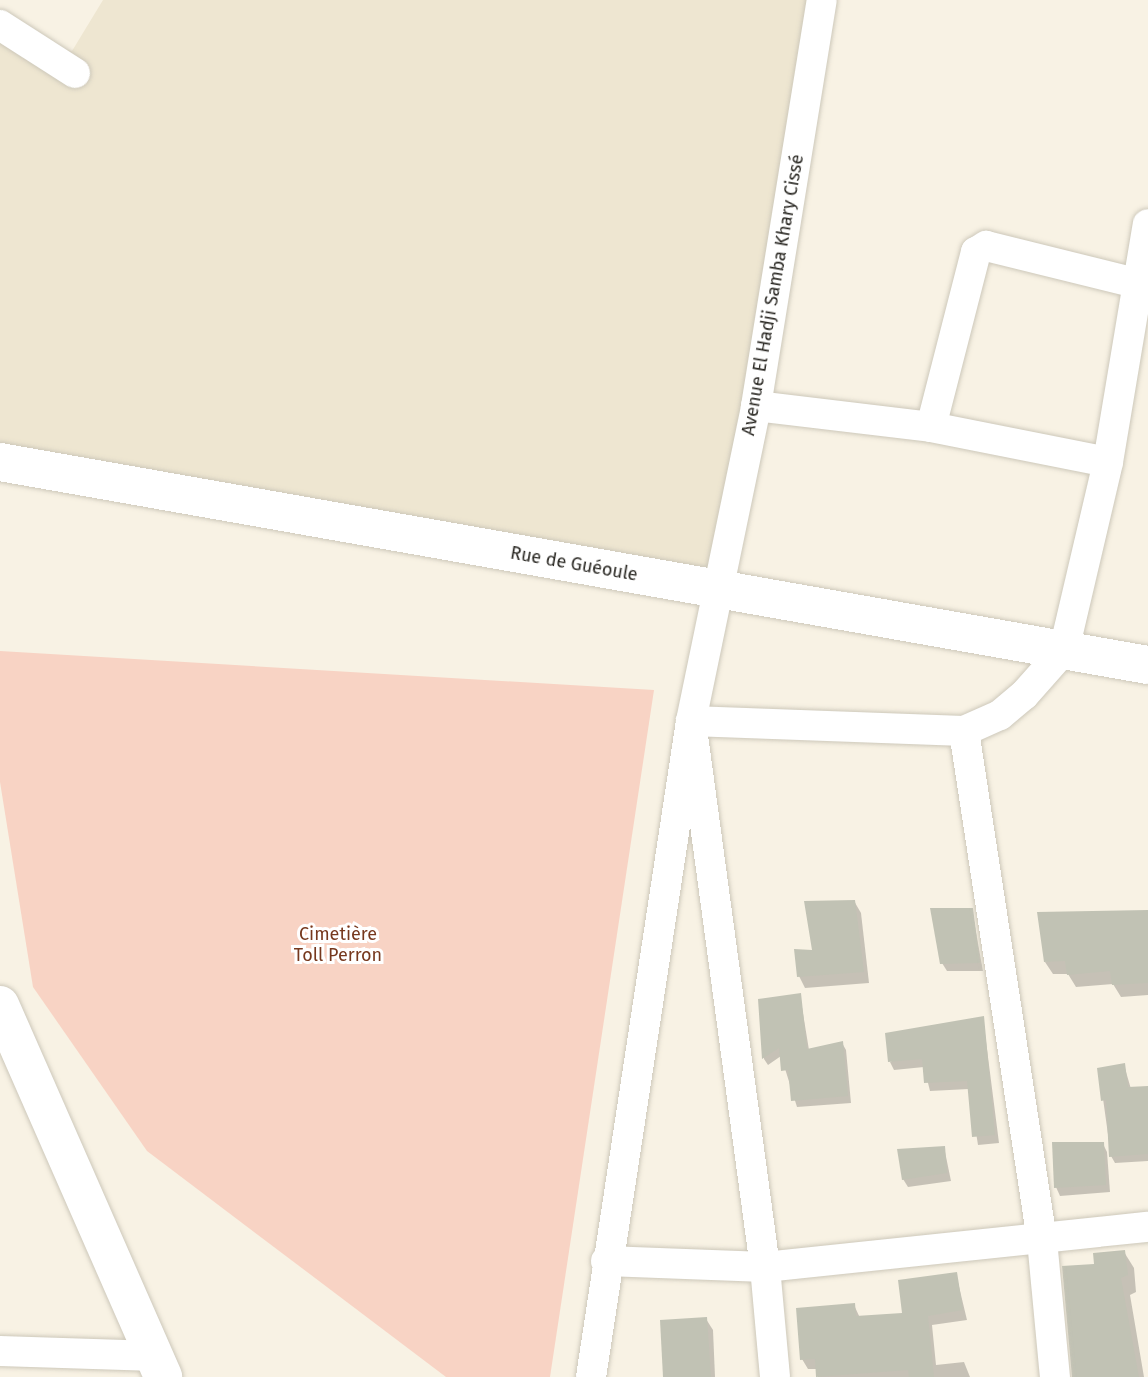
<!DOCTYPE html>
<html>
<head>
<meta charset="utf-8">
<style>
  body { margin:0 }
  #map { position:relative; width:1148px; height:1377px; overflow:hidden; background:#f8f2e4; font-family:"Fira Sans",sans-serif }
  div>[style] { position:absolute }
  .built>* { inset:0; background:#eee6d1 }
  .green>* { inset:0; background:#f8d3c4 }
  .shadow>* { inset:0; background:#0003 }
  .building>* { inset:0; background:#c1c2b4 }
  .roads { filter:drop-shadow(0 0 2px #cdc8ba) drop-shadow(0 0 2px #cdc8ba) }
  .street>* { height:30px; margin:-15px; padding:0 15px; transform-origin:15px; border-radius:15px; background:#fff }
  .secondary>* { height:38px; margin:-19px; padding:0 19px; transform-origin:19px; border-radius:19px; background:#fff }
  span { translate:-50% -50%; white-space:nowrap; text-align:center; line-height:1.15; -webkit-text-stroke:6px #fff; paint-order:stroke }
  .street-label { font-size:18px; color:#292722 }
  .park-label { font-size:18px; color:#76381d }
</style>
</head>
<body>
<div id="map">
  <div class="built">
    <i style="clip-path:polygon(103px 0,829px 0,727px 586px,0 451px,0 39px,72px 51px)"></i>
  </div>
  <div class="green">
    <i style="clip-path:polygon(0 651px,654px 690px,550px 1377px,446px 1377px,147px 1151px,33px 987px,0 782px)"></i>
  </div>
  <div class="shadow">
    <i style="clip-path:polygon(854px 901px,861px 913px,869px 983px,805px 988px,799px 976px)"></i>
    <i style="clip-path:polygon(972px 910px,983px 971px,947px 971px,942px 963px)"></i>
    <i style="clip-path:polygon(1148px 912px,1148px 995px,1121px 997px,1113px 984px,1076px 987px,1068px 974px,1053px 974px,1045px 962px)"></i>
    <i style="clip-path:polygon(800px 995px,809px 1050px,842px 1043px,846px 1050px,851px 1103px,797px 1107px,781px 1056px,768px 1065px,764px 1059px,760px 1001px)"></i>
    <i style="clip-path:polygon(983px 1018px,999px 1143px,978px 1145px,969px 1089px,930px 1091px,924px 1067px,894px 1070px,890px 1062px)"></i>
    <i style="clip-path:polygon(1124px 1065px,1131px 1089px,1148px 1087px,1148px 1161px,1115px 1163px,1111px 1156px,1099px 1070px)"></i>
    <i style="clip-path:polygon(1103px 1144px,1107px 1152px,1110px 1192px,1060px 1196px,1056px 1187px)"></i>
    <i style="clip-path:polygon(944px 1147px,951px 1181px,908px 1187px,903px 1179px)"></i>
    <i style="clip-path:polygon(1124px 1252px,1134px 1268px,1136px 1292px,1130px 1295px,1144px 1377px,1074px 1377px,1096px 1266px)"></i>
    <i style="clip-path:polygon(956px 1274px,967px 1320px,932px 1325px,936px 1365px,964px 1362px,970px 1377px,818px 1377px,817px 1369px,808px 1369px,802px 1359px,854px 1305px,860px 1318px,904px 1315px)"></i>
    <i style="clip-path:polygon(706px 1319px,713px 1330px,715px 1377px,665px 1377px)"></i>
  </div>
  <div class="building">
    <i style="clip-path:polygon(855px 900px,864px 972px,797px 977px,794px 949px,812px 950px,804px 901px)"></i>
    <i style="clip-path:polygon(930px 908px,973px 908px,980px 963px,940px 964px)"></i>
    <i style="clip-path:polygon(1148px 910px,1148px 983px,1112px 985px,1110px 971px,1067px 975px,1065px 961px,1044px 962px,1037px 912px)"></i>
    <i style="clip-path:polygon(801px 993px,807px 1049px,843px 1041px,848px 1096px,791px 1101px,788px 1070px,781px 1071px,779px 1048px,762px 1059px,758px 999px)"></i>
    <i style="clip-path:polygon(984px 1016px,995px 1135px,972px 1137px,967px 1081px,924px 1083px,922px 1059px,888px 1062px,885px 1033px)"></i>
    <i style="clip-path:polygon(1125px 1063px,1128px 1087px,1148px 1086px,1148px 1154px,1109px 1157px,1106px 1100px,1101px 1101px,1097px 1068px)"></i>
    <i style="clip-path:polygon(1052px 1142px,1104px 1142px,1106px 1185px,1054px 1188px)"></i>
    <i style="clip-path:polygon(945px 1146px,947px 1173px,902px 1180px,897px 1149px)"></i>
    <i style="clip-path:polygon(1125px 1250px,1128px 1275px,1121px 1278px,1139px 1377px,1072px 1377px,1062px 1266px,1094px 1264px,1093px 1253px)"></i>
    <i style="clip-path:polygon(957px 1272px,963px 1310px,928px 1316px,934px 1377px,909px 1377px,908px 1370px,816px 1377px,815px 1359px,800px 1360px,796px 1308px,855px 1303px,856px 1316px,902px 1313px,898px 1280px)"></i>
    <i style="clip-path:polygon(707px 1317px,711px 1377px,663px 1377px,660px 1320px)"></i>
  </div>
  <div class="roads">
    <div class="street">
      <i style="left:0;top:25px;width:89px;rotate:32.6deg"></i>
      <i style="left:756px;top:406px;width:176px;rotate:6.8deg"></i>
      <i style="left:931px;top:427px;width:180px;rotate:11.2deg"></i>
      <i style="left:931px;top:427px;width:181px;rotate:-75.6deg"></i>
      <i style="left:976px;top:252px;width:12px;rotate:-31deg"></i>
      <i style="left:986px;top:246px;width:158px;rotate:13.9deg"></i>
      <i style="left:964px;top:731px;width:515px;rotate:81.29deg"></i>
      <i style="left:1042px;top:1240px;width:138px;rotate:84.6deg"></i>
      <i style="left:606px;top:1261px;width:159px;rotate:2.2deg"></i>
      <i style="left:765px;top:1267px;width:385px;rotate:-6deg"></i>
      <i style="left:0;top:1351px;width:156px;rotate:1.8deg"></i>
      <i style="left:591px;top:1377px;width:664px;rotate:-81.33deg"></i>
      <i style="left:691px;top:721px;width:322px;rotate:-78.3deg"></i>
      <i style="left:756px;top:406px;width:411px;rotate:-80.8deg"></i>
      <i style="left:775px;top:1377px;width:110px;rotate:-95.2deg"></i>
      <i style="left:765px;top:1267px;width:551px;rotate:-97.72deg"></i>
      <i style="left:691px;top:721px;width:273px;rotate:2.1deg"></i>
      <i style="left:964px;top:731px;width:39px;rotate:-24deg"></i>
      <i style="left:1000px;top:715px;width:31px;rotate:-40deg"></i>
      <i style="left:1024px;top:695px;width:60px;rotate:-48.4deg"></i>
      <i style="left:1064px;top:650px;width:193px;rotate:-76.8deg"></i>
      <i style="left:1108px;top:462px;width:241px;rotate:-80.5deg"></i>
    </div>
    <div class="secondary">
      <i style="left:0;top:462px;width:1166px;rotate:10.03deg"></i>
      <i style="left:0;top:1005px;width:406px;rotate:66.3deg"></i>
    </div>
  </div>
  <div class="street-label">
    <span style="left:773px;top:295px;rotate:-80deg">Avenue El Hadji Samba Khary Cissé</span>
    <span style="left:574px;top:564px;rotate:10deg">Rue de Guéoule</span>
  </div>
  <div class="park-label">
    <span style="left:338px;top:945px">Cimetière<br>Toll Perron</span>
  </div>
</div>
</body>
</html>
